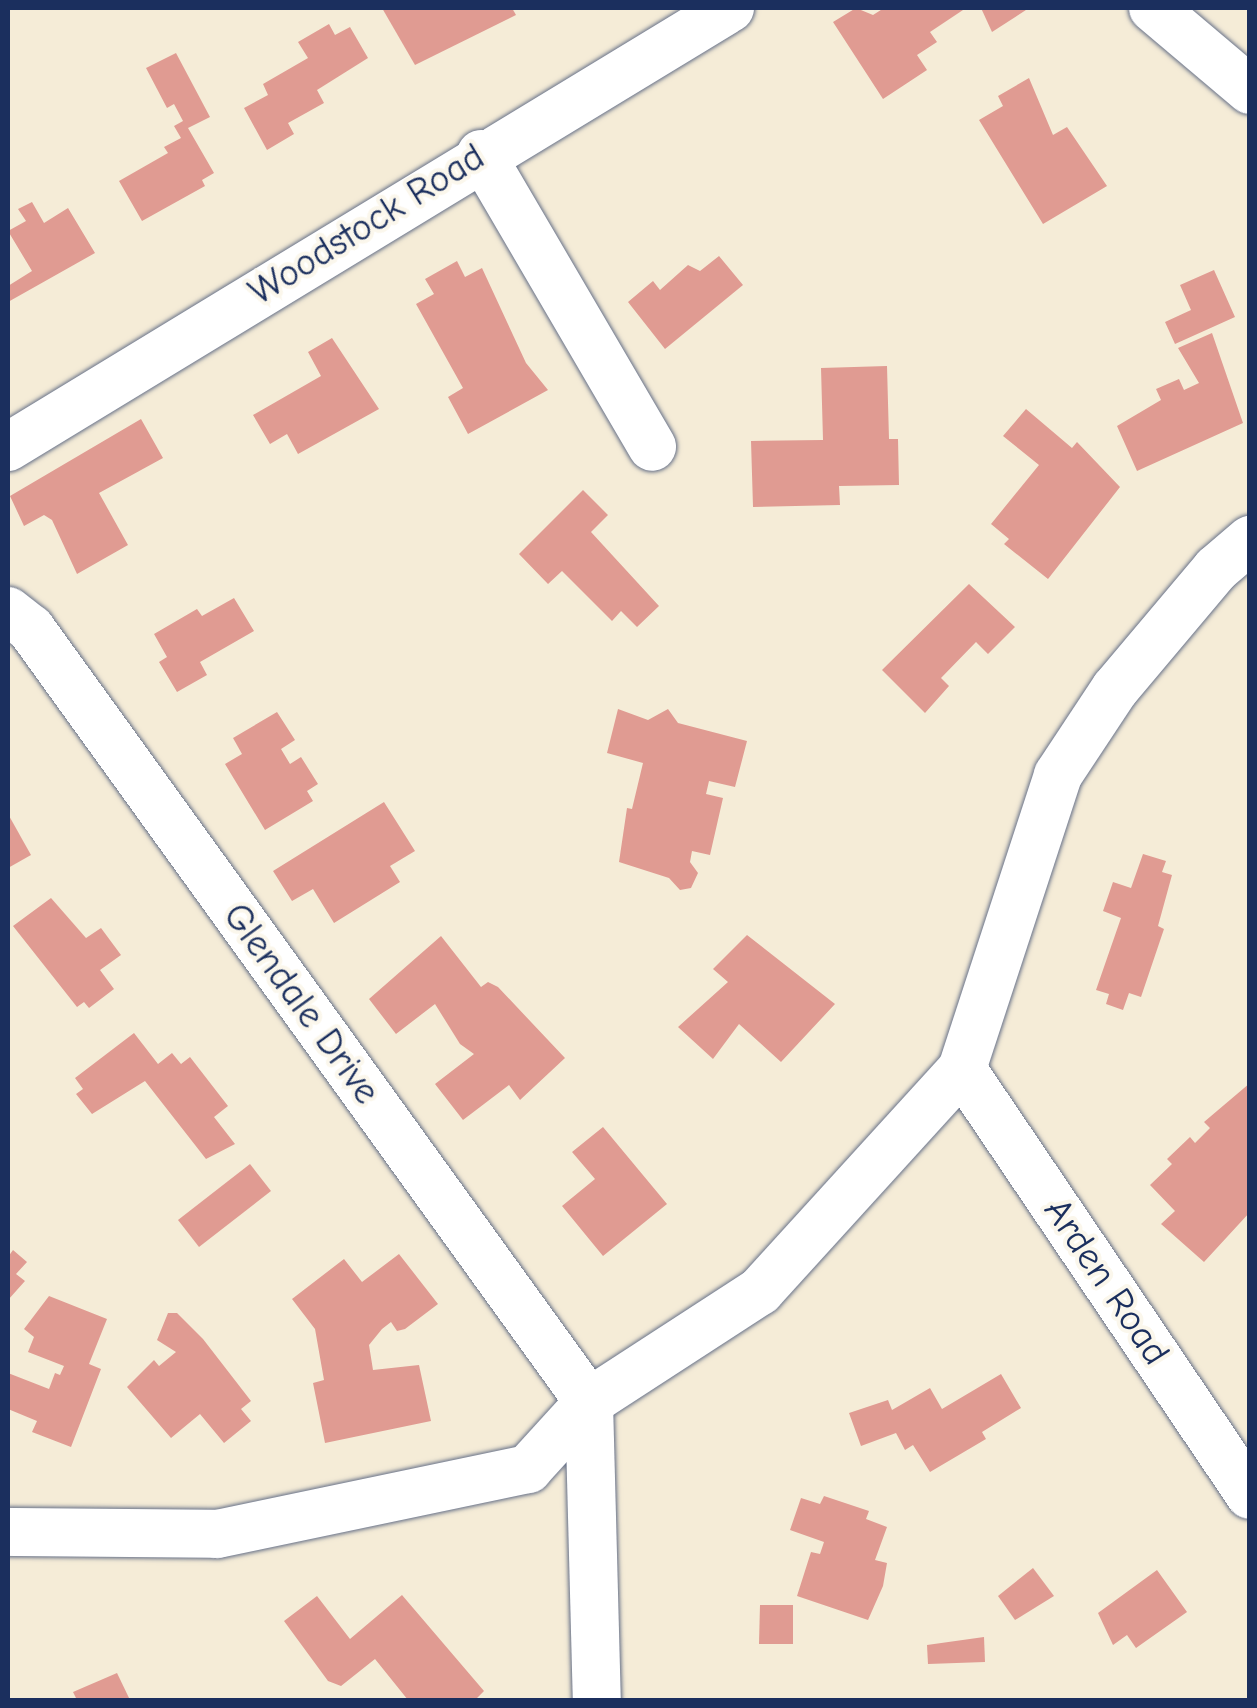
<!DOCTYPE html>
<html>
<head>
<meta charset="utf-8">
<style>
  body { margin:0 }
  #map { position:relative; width:1257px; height:1708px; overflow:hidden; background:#f5ecd7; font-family:"Comic Neue",sans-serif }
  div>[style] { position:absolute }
  .building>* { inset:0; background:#e09b92 }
  .roads { filter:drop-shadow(0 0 2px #677188) drop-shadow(0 0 2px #677188) }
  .minor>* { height:48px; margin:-24px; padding:0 24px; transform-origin:24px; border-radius:24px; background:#fff }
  span { translate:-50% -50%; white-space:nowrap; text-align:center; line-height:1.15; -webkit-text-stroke:8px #fbf7ec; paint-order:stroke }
  .street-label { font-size:38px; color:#1b2f5e }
  .frame { position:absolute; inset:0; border:10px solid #1b2f5e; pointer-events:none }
</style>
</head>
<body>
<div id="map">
  <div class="building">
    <i style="clip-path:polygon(382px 8px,512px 8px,516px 15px,415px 65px)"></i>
    <i style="clip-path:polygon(856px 8px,873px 15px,884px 8px,966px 8px,930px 32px,937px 42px,917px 55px,927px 70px,883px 99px,833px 22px)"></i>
    <i style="clip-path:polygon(981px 8px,1029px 8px,992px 32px)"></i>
    <i style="clip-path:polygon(329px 24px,335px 35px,350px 27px,368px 58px,317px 90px,324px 103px,288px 123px,294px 134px,267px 150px,244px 108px,268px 95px,263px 84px,308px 58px,298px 42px)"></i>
    <i style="clip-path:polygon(176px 53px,210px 117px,188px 128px,214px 173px,202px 180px,205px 186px,142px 221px,119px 181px,168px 153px,164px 147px,181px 138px,174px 126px,183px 121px,174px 104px,167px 108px,146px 68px)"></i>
    <i style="clip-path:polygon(1029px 78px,1053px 135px,1067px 127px,1107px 186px,1043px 224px,979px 120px,1003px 106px,998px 96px)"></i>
    <i style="clip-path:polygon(32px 202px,44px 223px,68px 208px,95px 253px,8px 302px,8px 286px,32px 271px,8px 231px,26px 221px,18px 209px)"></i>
    <i style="clip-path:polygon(719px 256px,743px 285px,665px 349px,628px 302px,653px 281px,660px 290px,688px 265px,700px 271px)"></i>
    <i style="clip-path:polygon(457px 261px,465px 277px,482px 268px,526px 363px,548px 390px,468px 434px,448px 397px,463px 388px,416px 304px,434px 294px,425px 279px)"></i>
    <i style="clip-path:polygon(1214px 270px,1235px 317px,1175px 344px,1165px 322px,1191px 310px,1180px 285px)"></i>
    <i style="clip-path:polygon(1212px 333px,1243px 423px,1137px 471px,1117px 426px,1161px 400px,1156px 389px,1179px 379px,1184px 390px,1199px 383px,1178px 348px)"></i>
    <i style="clip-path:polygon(332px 338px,379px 409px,298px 454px,287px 434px,270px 444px,253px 415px,321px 376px,308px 352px)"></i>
    <i style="clip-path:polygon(887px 366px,889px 439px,898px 439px,899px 485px,839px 486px,840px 505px,753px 507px,751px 441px,823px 440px,821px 368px)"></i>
    <i style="clip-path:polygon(1026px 409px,1072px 448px,1077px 442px,1120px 487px,1048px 579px,1004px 544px,1009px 539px,991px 524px,1039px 465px,1003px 436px)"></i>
    <i style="clip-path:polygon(141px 419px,163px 458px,99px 493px,128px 545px,77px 574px,52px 520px,44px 515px,24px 526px,10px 496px)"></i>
    <i style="clip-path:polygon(583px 490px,608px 515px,591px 532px,659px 606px,637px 627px,621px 611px,612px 621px,562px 571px,548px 584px,519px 554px)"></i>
    <i style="clip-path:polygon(969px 584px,1015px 627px,988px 654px,976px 642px,941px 678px,949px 686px,925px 713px,882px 670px)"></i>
    <i style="clip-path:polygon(234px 598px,254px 631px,200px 662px,207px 675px,177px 692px,159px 662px,167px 657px,154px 634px,197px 609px,202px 616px)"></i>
    <i style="clip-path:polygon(618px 709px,648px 720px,668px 709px,678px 723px,747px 741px,735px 787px,709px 781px,706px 794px,723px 798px,710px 855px,692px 851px,690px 862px,698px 873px,691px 888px,680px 890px,669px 878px,619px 862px,627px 808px,632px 809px,643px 763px,607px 753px)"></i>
    <i style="clip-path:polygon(277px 712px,295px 740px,281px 749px,290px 764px,301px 757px,318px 784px,307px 791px,313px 801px,265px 830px,225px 764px,242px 754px,233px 738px)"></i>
    <i style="clip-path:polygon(384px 802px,415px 851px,390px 866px,400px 882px,334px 923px,313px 889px,292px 901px,273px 871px)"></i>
    <i style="clip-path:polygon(8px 814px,31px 855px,8px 868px)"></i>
    <i style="clip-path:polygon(1143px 854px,1166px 861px,1162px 872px,1172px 875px,1158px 926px,1164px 929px,1141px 997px,1129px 993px,1123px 1010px,1106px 1004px,1109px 994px,1096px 990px,1121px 918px,1103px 911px,1113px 882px,1131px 888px)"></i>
    <i style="clip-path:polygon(51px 898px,86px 938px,101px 928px,121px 955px,100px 970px,114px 989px,89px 1008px,84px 1002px,77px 1007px,13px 926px)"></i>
    <i style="clip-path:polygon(747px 935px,835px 1004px,781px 1062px,739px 1024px,713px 1059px,678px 1027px,728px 982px,713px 969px)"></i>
    <i style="clip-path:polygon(441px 936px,481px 987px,488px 982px,498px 987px,565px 1058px,520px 1100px,509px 1085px,463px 1120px,435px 1084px,474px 1054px,460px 1044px,435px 1004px,396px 1034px,369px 999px)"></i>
    <i style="clip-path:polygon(134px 1033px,158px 1064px,172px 1053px,181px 1064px,190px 1057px,228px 1106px,214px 1117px,235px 1144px,206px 1159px,145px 1081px,92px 1114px,76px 1094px,83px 1089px,75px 1078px)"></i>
    <i style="clip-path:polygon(1250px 1083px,1250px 1212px,1204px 1262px,1161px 1224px,1175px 1211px,1150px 1185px,1172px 1164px,1167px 1159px,1190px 1137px,1195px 1143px,1210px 1128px,1204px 1122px)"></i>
    <i style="clip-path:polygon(603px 1127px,667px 1204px,603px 1256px,562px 1206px,595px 1179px,572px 1152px)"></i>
    <i style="clip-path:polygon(250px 1164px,271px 1191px,199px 1247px,178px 1220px)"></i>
    <i style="clip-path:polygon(13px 1250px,27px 1262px,16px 1274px,25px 1281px,8px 1300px,8px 1257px)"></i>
    <i style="clip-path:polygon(399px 1254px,438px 1304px,405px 1329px,397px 1331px,391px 1322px,382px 1329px,369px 1345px,373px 1370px,419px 1365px,431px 1421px,325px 1443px,313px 1383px,324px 1380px,315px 1329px,292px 1299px,344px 1259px,362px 1282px)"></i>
    <i style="clip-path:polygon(49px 1296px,107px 1319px,89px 1364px,101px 1369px,71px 1447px,32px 1432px,37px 1421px,8px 1409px,8px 1373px,49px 1389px,55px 1373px,60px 1375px,64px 1366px,28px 1352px,34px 1337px,24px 1329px)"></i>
    <i style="clip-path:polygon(168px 1313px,177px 1313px,203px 1339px,251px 1401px,241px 1409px,251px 1421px,224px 1443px,200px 1414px,171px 1438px,127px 1387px,154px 1360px,159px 1366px,176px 1352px,157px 1340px)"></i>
    <i style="clip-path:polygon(1001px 1374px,1021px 1408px,982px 1432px,986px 1439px,930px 1472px,913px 1445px,905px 1450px,896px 1433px,861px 1446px,849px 1413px,888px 1400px,892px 1410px,930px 1388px,942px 1409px)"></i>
    <i style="clip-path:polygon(824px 1496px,869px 1511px,866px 1519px,887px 1527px,875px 1560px,887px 1563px,883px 1586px,868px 1620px,797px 1596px,811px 1552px,820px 1554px,824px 1542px,790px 1530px,801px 1498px,820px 1504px)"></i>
    <i style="clip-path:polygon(1033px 1568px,1054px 1596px,1015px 1620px,998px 1596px)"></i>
    <i style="clip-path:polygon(1157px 1570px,1187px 1612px,1136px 1648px,1127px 1635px,1113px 1645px,1098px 1613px)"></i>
    <i style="clip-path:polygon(402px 1595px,484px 1691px,475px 1700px,408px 1700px,375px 1659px,341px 1686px,328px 1681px,284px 1621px,317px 1596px,350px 1639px)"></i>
    <i style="clip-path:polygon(760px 1605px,793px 1605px,793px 1644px,759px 1644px)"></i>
    <i style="clip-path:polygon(984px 1637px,985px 1662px,928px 1664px,927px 1645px)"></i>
    <i style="clip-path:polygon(117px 1673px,130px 1700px,77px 1700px,73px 1692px)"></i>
  </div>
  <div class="roads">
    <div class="minor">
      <i style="left:1153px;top:8px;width:127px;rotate:40.2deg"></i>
      <i style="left:481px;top:154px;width:339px;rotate:59.7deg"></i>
      <i style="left:8px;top:447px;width:845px;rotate:-31.3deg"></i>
      <i style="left:8px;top:611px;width:29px;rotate:38deg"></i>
      <i style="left:31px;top:629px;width:953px;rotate:54.18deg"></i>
      <i style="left:962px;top:1069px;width:514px;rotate:55.94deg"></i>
      <i style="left:589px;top:1402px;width:298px;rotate:88.5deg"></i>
      <i style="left:8px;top:1532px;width:209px;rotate:0.5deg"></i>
      <i style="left:217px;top:1534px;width:318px;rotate:-11.8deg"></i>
      <i style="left:528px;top:1469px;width:91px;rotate:-47.7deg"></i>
      <i style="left:589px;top:1402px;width:204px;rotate:-33deg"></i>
      <i style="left:760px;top:1291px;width:300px;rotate:-47.7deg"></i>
      <i style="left:962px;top:1069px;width:309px;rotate:-71.9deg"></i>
      <i style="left:1058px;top:775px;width:103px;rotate:-56.5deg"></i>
      <i style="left:1115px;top:689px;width:157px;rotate:-49.9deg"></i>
      <i style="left:1216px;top:569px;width:45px;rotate:-40.5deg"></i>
    </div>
  </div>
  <div class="street-label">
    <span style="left:367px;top:225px;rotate:-32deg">Woodstock Road</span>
    <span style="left:301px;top:1004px;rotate:54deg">Glendale Drive</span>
    <span style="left:1106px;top:1282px;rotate:56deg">Arden Road</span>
  </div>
  <div class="frame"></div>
</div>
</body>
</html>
